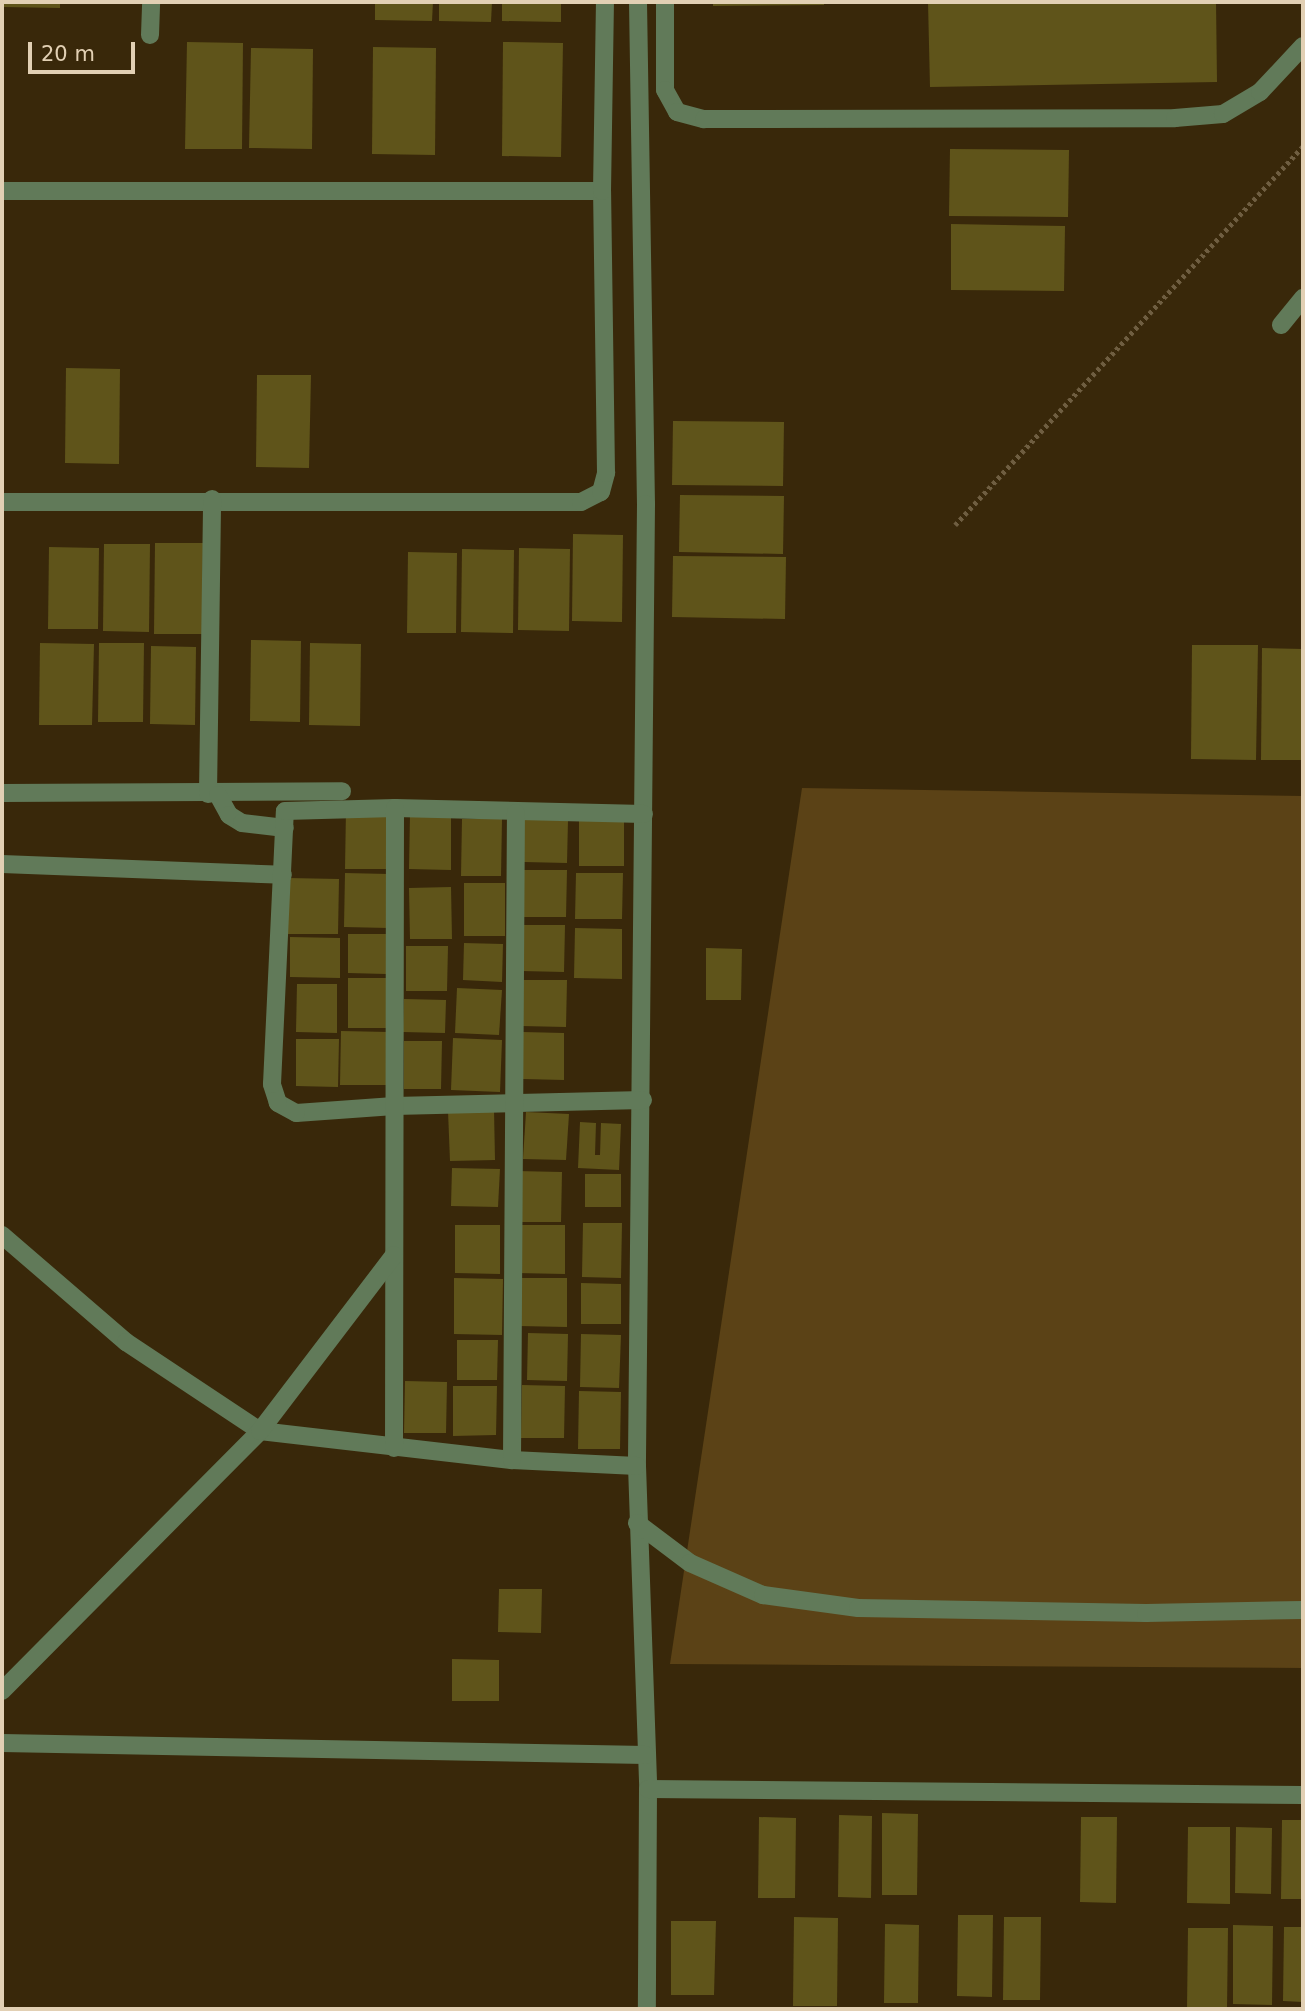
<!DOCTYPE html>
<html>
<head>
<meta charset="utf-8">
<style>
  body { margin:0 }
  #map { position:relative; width:1305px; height:2011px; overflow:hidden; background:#39280a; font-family:"DejaVu Sans",sans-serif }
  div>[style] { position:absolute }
  .green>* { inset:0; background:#5b4216 }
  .building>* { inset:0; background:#5f541a }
  .path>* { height:4.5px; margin-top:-2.25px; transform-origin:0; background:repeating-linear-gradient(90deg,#6f5e41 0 3.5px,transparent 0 7px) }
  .minor>* { height:18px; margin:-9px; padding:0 9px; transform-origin:9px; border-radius:9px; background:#617a59 }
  span { translate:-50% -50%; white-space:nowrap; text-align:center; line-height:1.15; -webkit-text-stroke:5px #39280a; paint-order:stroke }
  .frame { position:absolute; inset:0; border:4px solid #e2d0b4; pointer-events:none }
  .scale { position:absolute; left:28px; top:42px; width:107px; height:32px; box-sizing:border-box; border:4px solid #e2d0b4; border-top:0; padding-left:9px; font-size:21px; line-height:24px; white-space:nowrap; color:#e2d0b4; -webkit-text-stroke:5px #39280a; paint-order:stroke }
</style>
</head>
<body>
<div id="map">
  <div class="green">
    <i style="clip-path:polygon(802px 788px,1303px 796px,1303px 1668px,670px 1664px)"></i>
  </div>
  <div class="building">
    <i style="clip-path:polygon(3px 2px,60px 2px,60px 8px,3px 7px)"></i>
    <i style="clip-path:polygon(375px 2px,433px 2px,432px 21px,375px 20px)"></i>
    <i style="clip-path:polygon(439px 2px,492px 2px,491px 22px,439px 21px)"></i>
    <i style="clip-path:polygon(502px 2px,561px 2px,561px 22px,502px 21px)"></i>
    <i style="clip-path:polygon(713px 2px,824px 2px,824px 5px,713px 6px)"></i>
    <i style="clip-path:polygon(928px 2px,1216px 2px,1217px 82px,930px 87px)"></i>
    <i style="clip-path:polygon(187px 42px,243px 43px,242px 149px,185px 149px)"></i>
    <i style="clip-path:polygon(503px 42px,563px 43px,561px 157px,502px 156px)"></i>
    <i style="clip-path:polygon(373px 47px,436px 48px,435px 155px,372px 154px)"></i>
    <i style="clip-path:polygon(251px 48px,313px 49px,312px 149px,249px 148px)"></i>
    <i style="clip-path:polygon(950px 149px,1069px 150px,1068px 217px,949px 216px)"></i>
    <i style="clip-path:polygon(951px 224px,1065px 226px,1064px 291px,951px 290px)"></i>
    <i style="clip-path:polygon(66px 368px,120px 369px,119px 464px,65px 463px)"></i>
    <i style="clip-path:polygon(257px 375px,311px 375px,309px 468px,256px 467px)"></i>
    <i style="clip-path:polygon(673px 421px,784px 422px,783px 486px,672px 485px)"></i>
    <i style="clip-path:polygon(680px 495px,784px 496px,783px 554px,679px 552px)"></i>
    <i style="clip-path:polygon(573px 534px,623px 535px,622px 622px,572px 621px)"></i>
    <i style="clip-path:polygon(155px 543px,203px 543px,202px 634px,154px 634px)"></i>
    <i style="clip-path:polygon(104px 544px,150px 544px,149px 632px,103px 631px)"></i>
    <i style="clip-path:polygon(49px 547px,99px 548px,98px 629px,48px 629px)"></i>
    <i style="clip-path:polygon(519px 548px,570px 549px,569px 631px,518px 630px)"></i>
    <i style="clip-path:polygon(462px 549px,514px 550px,513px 633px,461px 632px)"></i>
    <i style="clip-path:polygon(408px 552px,457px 553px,456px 633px,407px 633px)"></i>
    <i style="clip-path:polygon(673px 556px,786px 557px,785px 619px,672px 617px)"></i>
    <i style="clip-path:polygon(251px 640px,301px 641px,300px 722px,250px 721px)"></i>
    <i style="clip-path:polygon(40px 643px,94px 644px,92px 725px,39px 725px)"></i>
    <i style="clip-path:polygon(99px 643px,144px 643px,143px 722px,98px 722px)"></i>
    <i style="clip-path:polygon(310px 643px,361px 644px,360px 726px,309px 725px)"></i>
    <i style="clip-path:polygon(1192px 645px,1258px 645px,1256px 760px,1191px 759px)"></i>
    <i style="clip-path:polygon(151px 646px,196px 647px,195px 725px,150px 724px)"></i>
    <i style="clip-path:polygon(1262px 648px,1303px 649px,1303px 760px,1261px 760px)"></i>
    <i style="clip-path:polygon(346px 809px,391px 810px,391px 869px,345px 869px)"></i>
    <i style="clip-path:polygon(410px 815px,451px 816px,451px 870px,409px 869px)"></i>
    <i style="clip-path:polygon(579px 817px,624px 818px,624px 866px,579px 866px)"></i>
    <i style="clip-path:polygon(462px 819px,502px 819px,501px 876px,461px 876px)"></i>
    <i style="clip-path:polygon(524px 819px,568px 820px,567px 863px,524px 862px)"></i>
    <i style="clip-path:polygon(520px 870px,567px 870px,566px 917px,520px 917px)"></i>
    <i style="clip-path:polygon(345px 873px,389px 874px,388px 928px,344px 927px)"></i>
    <i style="clip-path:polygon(576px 873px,623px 873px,622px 919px,575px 919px)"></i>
    <i style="clip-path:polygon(288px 878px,339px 879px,338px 934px,288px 934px)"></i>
    <i style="clip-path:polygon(464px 883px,505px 883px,505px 936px,464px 936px)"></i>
    <i style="clip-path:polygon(451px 887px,452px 939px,410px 939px,409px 888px)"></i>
    <i style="clip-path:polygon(521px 925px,565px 925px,564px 972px,521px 971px)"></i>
    <i style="clip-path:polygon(575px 928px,622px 929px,622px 979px,574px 978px)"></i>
    <i style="clip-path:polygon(348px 934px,386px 934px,386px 974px,348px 973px)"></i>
    <i style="clip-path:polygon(290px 937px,340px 938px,340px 978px,290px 977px)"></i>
    <i style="clip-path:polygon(464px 943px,503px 944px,502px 982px,463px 980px)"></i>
    <i style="clip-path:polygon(406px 946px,448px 946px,447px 991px,406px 991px)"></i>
    <i style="clip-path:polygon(706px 948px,742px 949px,741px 1000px,706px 1000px)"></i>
    <i style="clip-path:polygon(348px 978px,387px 978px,387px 1028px,348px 1028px)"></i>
    <i style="clip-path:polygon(522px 980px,567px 980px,566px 1027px,521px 1026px)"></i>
    <i style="clip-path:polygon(297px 984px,337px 984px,337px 1033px,296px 1032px)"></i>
    <i style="clip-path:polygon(457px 988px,502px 990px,499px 1035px,455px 1033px)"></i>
    <i style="clip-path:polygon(404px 999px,446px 1000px,445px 1033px,403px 1032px)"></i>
    <i style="clip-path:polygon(341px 1031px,389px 1032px,388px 1085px,340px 1085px)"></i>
    <i style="clip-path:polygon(523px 1032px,564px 1033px,564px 1080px,523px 1079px)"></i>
    <i style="clip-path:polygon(453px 1038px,502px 1040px,500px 1092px,451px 1090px)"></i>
    <i style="clip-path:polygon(296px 1039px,339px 1039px,338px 1087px,296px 1086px)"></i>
    <i style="clip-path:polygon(404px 1041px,442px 1041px,441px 1089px,404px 1089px)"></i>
    <i style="clip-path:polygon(494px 1110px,495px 1160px,450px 1161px,448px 1111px)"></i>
    <i style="clip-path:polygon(526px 1112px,569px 1114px,566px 1160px,523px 1159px)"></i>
    <i style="clip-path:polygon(580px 1122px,596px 1123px,595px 1155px,600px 1155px,601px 1123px,621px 1124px,619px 1170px,578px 1168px)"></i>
    <i style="clip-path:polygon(452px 1168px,500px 1169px,498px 1207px,451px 1206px)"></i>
    <i style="clip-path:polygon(516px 1171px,562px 1172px,561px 1222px,516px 1222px)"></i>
    <i style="clip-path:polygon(585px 1174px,621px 1174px,621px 1207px,585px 1207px)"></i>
    <i style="clip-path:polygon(583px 1223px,622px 1223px,621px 1278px,582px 1277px)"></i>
    <i style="clip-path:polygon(455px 1225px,500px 1225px,500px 1274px,455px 1273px)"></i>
    <i style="clip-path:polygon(517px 1225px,565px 1225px,565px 1274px,516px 1273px)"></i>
    <i style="clip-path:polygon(454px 1278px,503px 1279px,502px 1335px,454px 1334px)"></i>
    <i style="clip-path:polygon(519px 1278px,567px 1278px,567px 1327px,519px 1326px)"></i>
    <i style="clip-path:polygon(581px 1283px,621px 1284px,621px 1324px,581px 1324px)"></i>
    <i style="clip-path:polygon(528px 1333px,568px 1334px,567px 1381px,527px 1380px)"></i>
    <i style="clip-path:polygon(581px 1334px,621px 1335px,619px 1388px,580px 1387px)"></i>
    <i style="clip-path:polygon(457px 1340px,498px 1340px,497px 1380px,457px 1380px)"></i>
    <i style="clip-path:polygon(405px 1381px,447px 1382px,446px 1433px,404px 1433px)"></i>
    <i style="clip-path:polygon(522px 1385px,565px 1386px,564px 1438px,521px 1438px)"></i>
    <i style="clip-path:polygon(453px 1386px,497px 1386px,496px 1435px,453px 1436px)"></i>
    <i style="clip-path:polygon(579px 1391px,621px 1392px,620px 1449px,578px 1449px)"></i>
    <i style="clip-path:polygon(499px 1589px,542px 1589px,541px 1633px,498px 1632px)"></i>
    <i style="clip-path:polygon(452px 1659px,499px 1660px,499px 1701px,452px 1701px)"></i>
    <i style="clip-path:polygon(882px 1813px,918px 1814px,917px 1895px,882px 1895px)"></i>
    <i style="clip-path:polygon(839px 1815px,872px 1816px,871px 1898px,838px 1897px)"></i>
    <i style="clip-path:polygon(759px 1817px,796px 1818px,795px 1898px,758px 1898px)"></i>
    <i style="clip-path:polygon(1081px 1817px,1117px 1817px,1116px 1903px,1080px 1902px)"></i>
    <i style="clip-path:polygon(1282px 1820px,1303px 1820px,1303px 1899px,1281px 1899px)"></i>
    <i style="clip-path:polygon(1188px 1827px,1230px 1827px,1230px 1904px,1187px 1903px)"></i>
    <i style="clip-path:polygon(1236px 1827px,1272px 1828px,1271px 1894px,1235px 1893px)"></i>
    <i style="clip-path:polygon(958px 1915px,993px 1915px,992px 1997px,957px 1996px)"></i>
    <i style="clip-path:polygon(794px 1917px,838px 1918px,837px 2006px,793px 2006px)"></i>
    <i style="clip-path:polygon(1004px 1917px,1041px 1917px,1040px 2000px,1003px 2000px)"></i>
    <i style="clip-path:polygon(671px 1921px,716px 1921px,714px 1995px,671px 1995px)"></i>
    <i style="clip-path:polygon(885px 1924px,919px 1925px,918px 2003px,884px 2003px)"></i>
    <i style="clip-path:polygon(1233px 1925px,1273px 1926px,1272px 2005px,1233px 2004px)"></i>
    <i style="clip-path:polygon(1284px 1927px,1303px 1927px,1303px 2002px,1283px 2001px)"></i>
    <i style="clip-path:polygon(1188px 1928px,1228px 1928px,1227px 2009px,1187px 2009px)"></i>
  </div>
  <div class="path">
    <i style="left:955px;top:525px;width:515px;rotate:-47.44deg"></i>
  </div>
  <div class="minor">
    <i style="left:638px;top:2px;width:502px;rotate:89.09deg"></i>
    <i style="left:646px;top:504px;width:962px;rotate:90.54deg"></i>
    <i style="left:637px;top:1466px;width:323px;rotate:88deg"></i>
    <i style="left:648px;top:1789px;width:220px;rotate:90.3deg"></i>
    <i style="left:665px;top:2px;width:88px;rotate:90deg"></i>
    <i style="left:665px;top:90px;width:25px;rotate:61deg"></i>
    <i style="left:677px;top:112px;width:28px;rotate:15deg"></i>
    <i style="left:704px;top:119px;width:471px;rotate:-0.1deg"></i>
    <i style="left:1175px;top:118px;width:48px;rotate:-4.8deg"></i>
    <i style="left:1223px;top:114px;width:43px;rotate:-30.7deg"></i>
    <i style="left:1260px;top:92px;width:63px;rotate:-46.9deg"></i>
    <i style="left:150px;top:35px;width:33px;rotate:-88deg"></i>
    <i style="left:2px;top:191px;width:600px"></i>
    <i style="left:1281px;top:325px;width:35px;rotate:-51deg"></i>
    <i style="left:2px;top:502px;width:579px"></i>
    <i style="left:581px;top:502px;width:22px;rotate:-27deg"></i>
    <i style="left:601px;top:492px;width:20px;rotate:-75deg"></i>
    <i style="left:606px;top:473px;width:282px;rotate:-90.8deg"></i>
    <i style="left:602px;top:191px;width:189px;rotate:-89.1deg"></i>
    <i style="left:2px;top:793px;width:340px;rotate:-0.3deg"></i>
    <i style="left:208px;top:794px;width:295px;rotate:-89.2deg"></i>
    <i style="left:218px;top:795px;width:23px;rotate:61deg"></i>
    <i style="left:229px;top:815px;width:15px;rotate:32deg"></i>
    <i style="left:242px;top:823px;width:43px;rotate:6.6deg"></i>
    <i style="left:2px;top:864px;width:281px;rotate:2.2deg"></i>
    <i style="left:643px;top:1100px;width:249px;rotate:178.6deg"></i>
    <i style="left:394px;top:1106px;width:98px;rotate:175.9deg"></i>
    <i style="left:296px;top:1113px;width:21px;rotate:-151deg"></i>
    <i style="left:278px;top:1103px;width:20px;rotate:-108deg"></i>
    <i style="left:272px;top:1084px;width:273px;rotate:-87.3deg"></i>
    <i style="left:285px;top:811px;width:110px;rotate:-1.6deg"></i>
    <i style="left:395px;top:808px;width:249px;rotate:1.4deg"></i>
    <i style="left:2px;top:1235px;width:164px;rotate:40.8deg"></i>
    <i style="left:126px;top:1342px;width:161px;rotate:33.6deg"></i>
    <i style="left:260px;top:1431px;width:254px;rotate:6.6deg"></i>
    <i style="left:512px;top:1460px;width:125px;rotate:2.7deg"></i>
    <i style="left:394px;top:1448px;width:640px;rotate:-89.91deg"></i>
    <i style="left:512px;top:1460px;width:647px;rotate:-89.65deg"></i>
    <i style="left:637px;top:1523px;width:66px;rotate:37deg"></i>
    <i style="left:690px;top:1563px;width:80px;rotate:23.7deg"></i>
    <i style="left:763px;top:1595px;width:96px;rotate:7.8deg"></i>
    <i style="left:858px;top:1608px;width:288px;rotate:1deg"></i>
    <i style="left:1146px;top:1613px;width:157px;rotate:-1.1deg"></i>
    <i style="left:2px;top:1691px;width:366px;rotate:-45.2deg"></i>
    <i style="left:260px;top:1431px;width:221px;rotate:-52.7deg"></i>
    <i style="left:2px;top:1743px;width:644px;rotate:1.07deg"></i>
    <i style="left:648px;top:1789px;width:655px;rotate:0.52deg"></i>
  </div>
  <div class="frame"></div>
  <div class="scale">20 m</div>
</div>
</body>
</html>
